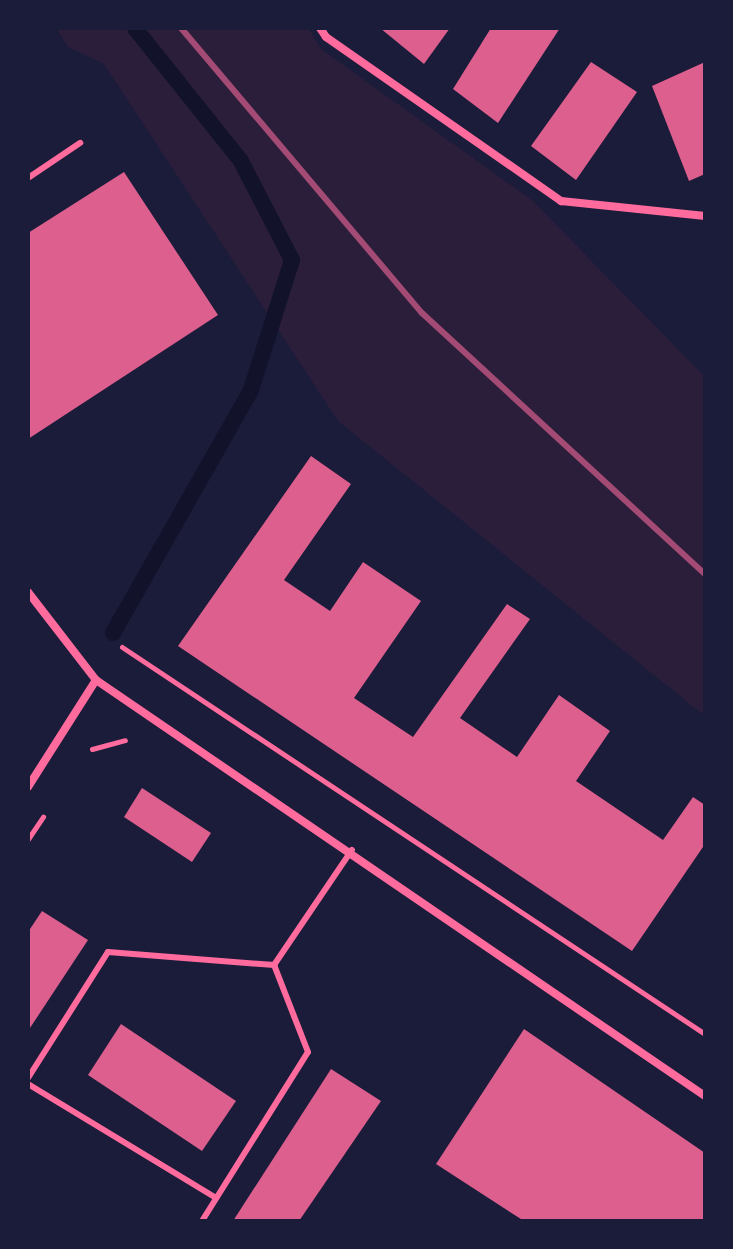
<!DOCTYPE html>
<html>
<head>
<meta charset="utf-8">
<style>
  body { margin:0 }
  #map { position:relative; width:733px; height:1249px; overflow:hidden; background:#1b1b3a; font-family:Karla,sans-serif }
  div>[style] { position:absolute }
  .green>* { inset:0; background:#2a1e3b }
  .stream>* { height:16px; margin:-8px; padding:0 8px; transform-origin:8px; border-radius:8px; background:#12122b }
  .building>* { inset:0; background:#dd5f8e }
  .path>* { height:5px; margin:-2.5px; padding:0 2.5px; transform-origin:2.5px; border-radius:2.5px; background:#ff6b9d }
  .service>* { height:6px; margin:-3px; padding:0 3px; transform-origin:3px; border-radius:3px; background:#ff6b9d }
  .minor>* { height:8px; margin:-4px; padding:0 4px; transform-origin:4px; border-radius:4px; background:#ff6b9d }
  .rail>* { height:6px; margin:-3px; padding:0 3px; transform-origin:3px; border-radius:3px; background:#a44b75 }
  span { translate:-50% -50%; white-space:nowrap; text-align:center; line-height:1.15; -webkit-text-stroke:7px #1b1b3a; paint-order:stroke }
  .frame { position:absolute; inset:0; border:30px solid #1b1b3a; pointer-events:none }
</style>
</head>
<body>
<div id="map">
  <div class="green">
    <i style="clip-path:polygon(56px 28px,308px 28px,321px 49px,533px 201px,705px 377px,705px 716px,338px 421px,104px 64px,68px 47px)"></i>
  </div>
  <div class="stream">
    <i style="left:113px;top:633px;width:279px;rotate:-60.4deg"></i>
    <i style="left:251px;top:390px;width:136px;rotate:-72.5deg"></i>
    <i style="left:292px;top:260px;width:111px;rotate:-117.3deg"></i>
    <i style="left:241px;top:161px;width:170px;rotate:-128.6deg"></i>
  </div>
  <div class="building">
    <i style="clip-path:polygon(380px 28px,450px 28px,424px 64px)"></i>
    <i style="clip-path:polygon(491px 28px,560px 28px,498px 123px,453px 89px)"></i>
    <i style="clip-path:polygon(591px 62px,637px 92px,576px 180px,531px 146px)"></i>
    <i style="clip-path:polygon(705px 62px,705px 174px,689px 181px,652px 86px)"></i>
    <i style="clip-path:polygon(124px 172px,218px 315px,28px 439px,28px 233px)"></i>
    <i style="clip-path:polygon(311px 456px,351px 484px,284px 580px,330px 611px,363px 562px,421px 601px,354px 698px,413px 737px,507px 604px,530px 619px,460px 718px,517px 757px,559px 695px,610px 731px,576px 781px,663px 840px,693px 797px,705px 805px,705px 844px,632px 951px,178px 646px)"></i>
    <i style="clip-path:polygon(142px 788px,211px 833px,192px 862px,124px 817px)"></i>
    <i style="clip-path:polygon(42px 911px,88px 940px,28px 1031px,28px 932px)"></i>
    <i style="clip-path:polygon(121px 1024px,236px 1101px,202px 1151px,88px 1075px)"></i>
    <i style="clip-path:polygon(524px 1029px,705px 1153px,705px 1221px,524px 1221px,436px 1164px)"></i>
    <i style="clip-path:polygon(331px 1069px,381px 1101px,299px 1221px,233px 1221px)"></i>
  </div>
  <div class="path">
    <i style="left:122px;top:647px;width:700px;rotate:33.58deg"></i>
    <i style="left:92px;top:749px;width:34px;rotate:-15deg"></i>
    <i style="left:28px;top:839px;width:27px;rotate:-56deg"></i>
  </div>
  <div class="service">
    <i style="left:28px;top:178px;width:63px;rotate:-33.9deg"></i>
    <i style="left:274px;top:965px;width:139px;rotate:-55.9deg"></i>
    <i style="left:28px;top:1078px;width:149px;rotate:-57.6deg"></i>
    <i style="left:108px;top:952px;width:167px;rotate:4.5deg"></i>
    <i style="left:28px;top:1084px;width:220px;rotate:31.2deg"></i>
    <i style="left:202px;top:1221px;width:199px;rotate:-57.9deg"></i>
    <i style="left:308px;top:1052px;width:93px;rotate:-111.3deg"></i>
  </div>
  <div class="minor">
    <i style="left:320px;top:28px;width:11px;rotate:56deg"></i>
    <i style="left:326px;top:37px;width:287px;rotate:34.9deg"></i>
    <i style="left:561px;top:201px;width:145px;rotate:5.9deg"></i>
    <i style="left:28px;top:592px;width:111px;rotate:52.3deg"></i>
    <i style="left:96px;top:680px;width:738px;rotate:34.34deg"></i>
    <i style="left:28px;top:787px;width:127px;rotate:-57.6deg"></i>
  </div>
  <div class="rail">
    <i style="left:181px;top:28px;width:373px;rotate:49.8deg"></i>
    <i style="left:422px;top:313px;width:385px;rotate:42.7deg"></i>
  </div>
  <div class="frame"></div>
</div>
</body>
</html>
